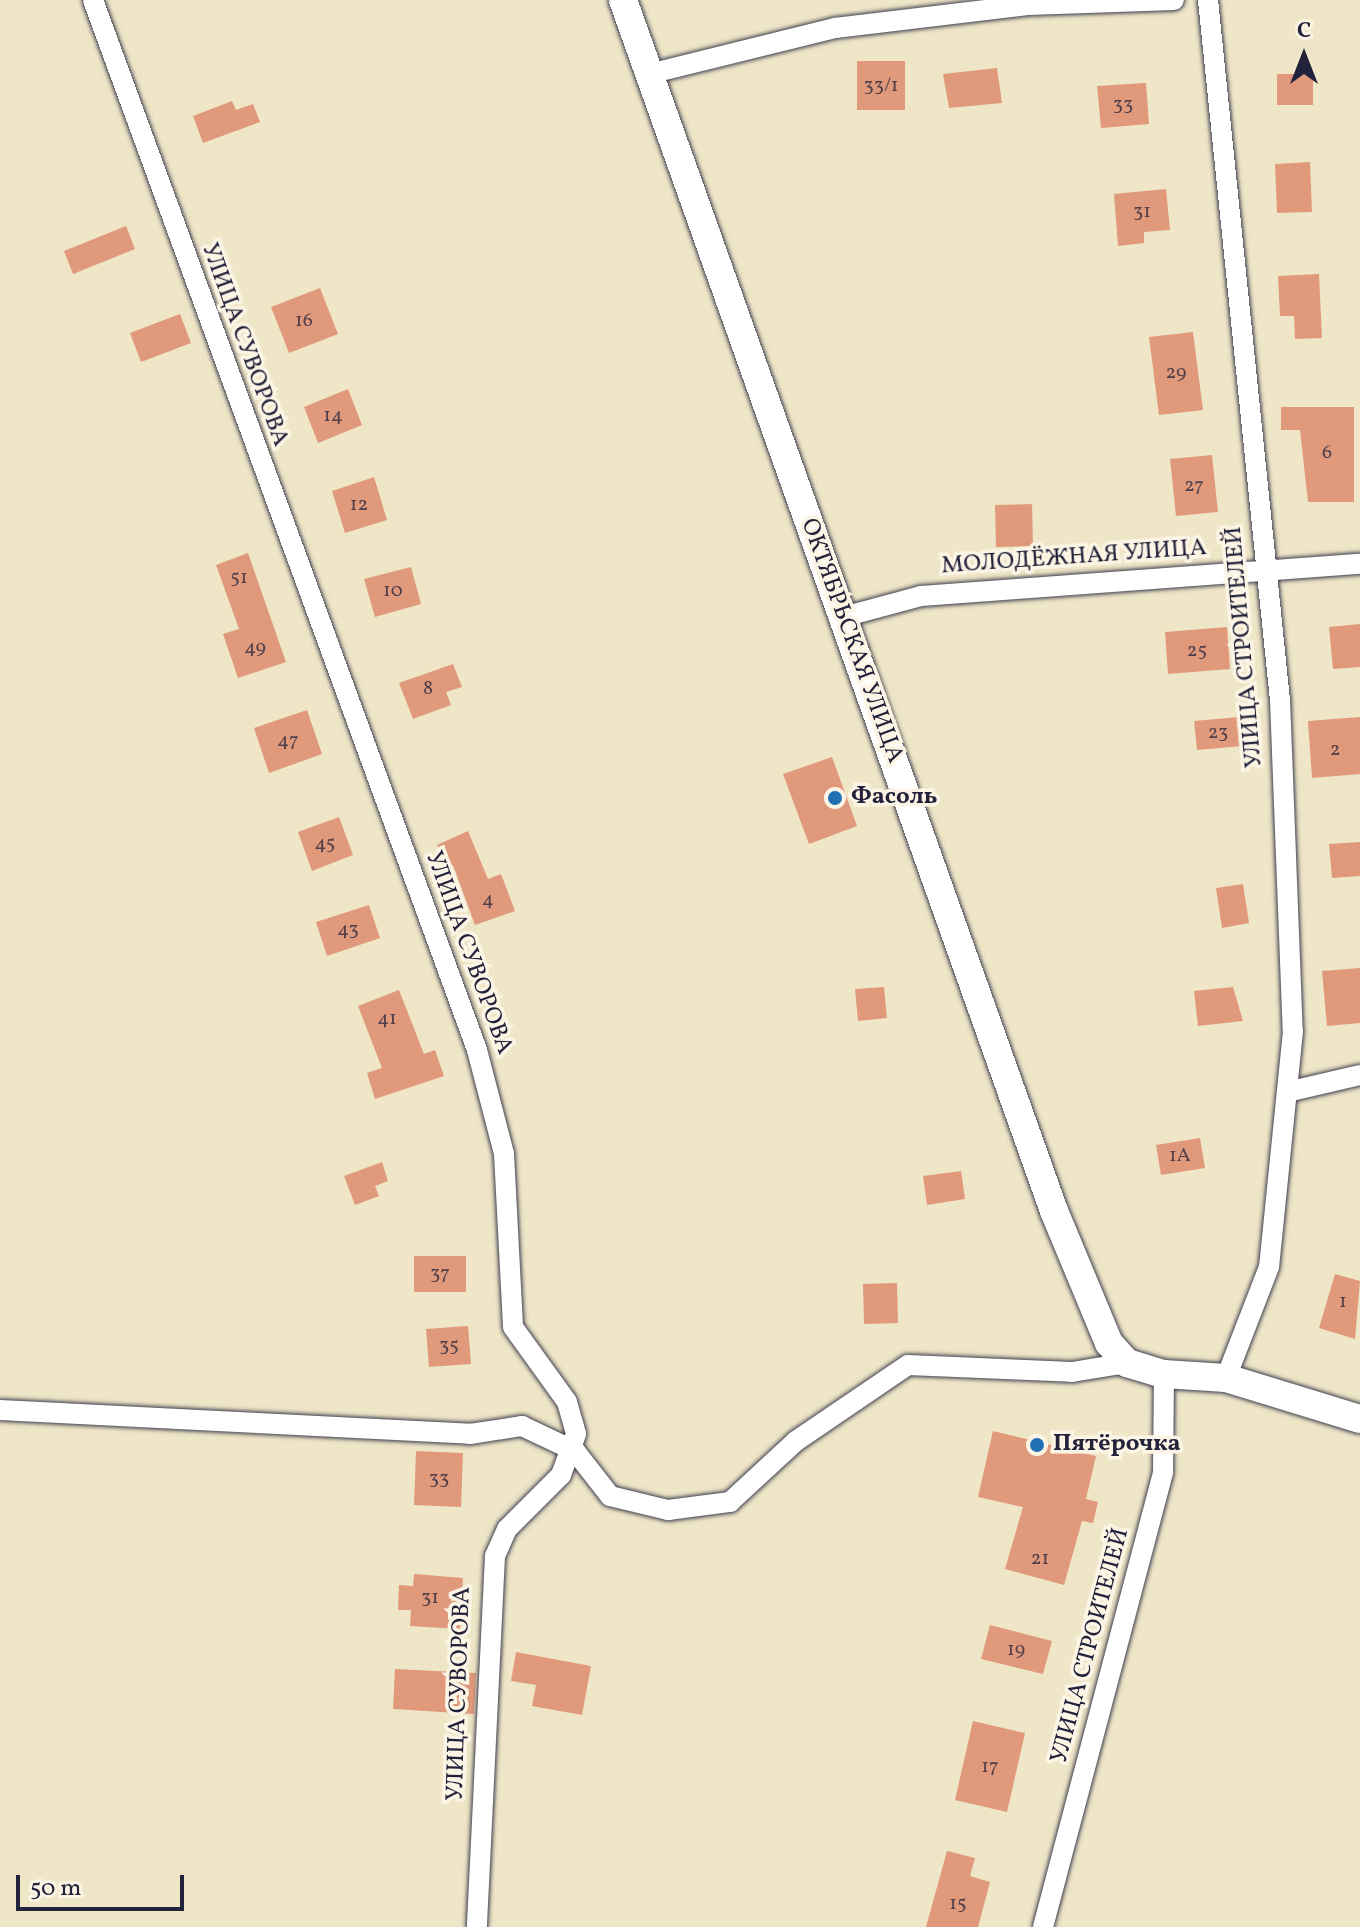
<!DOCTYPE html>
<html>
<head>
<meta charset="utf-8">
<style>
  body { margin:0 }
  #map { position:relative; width:1360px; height:1927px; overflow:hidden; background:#eee6c7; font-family:Vollkorn,serif }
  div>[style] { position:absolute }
  .building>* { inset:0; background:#e1997c }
  .roads { filter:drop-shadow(0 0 2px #413f50) drop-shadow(0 0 2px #413f50) }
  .street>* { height:20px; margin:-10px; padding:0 10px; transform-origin:10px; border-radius:10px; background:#fff }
  .secondary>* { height:28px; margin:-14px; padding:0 14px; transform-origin:14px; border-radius:14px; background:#fff }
  .dots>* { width:22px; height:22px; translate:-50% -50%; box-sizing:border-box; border:4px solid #fcf5e5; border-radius:50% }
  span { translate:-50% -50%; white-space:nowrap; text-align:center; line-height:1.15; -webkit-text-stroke:7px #fcf5e5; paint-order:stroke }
  .number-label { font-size:20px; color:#52404b }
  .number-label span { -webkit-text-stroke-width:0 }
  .street-label { font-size:24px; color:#22223b }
  .poi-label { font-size:24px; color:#22223b; font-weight:700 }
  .left { translate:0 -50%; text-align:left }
  .north { position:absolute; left:1264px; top:16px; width:80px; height:80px; -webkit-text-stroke:6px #fcf5e5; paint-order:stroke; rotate:0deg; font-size:22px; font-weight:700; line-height:32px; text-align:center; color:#22223b }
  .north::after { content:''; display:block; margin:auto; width:28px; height:36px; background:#22223b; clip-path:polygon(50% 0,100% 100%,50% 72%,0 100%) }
  .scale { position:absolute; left:16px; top:1875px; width:168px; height:36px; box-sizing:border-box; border:4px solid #22223b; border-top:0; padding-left:10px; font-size:24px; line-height:28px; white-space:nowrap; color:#22223b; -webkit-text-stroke:6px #fcf5e5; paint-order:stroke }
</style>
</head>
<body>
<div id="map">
  <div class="building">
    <i style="clip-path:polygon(857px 61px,905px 61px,905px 110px,857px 110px)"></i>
    <i style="clip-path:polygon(997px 68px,1002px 103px,949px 108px,943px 74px)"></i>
    <i style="clip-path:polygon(1277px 74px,1313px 74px,1313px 105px,1277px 105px)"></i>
    <i style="clip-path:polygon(1146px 83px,1149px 124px,1101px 128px,1097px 86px)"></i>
    <i style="clip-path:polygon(232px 101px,236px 110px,253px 104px,260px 122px,203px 143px,193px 116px)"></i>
    <i style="clip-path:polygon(1310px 162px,1312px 212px,1277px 213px,1275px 164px)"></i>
    <i style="clip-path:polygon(1166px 189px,1170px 230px,1144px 232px,1144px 243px,1118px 246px,1114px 194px)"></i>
    <i style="clip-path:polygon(126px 226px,135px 249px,73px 274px,64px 251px)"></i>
    <i style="clip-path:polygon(1319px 274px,1322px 338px,1295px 339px,1294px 316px,1280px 316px,1278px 276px)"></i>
    <i style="clip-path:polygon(320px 288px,338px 334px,289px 353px,271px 307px)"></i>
    <i style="clip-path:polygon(180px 314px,191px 343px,141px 362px,130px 333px)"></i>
    <i style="clip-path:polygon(1193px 332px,1203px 410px,1159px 415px,1149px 337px)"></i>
    <i style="clip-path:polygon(348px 389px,362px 425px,318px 443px,304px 407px)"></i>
    <i style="clip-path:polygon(1281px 407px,1354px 407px,1354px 502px,1308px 502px,1300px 430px,1281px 430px)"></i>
    <i style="clip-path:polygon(1212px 455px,1218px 512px,1176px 516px,1170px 459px)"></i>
    <i style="clip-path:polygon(374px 477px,387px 520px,345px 533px,332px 491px)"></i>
    <i style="clip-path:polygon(1032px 504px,1033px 546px,996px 547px,995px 505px)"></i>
    <i style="clip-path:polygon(248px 553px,286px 662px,238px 678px,223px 634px,239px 629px,216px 565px)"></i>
    <i style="clip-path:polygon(411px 567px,421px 604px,375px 617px,364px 579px)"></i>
    <i style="clip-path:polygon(1360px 624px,1360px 667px,1333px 669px,1329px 627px)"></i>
    <i style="clip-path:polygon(1227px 627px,1230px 669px,1168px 674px,1165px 632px)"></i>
    <i style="clip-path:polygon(453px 664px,462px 687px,446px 692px,451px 705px,413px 719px,399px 683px)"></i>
    <i style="clip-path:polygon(307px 710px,322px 754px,269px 773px,254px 728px)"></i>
    <i style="clip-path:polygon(1239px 717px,1242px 746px,1197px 750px,1194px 721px)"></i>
    <i style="clip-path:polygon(1360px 717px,1360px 774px,1312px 778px,1308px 721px)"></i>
    <i style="clip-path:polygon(832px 757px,857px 826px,809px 844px,783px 774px)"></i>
    <i style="clip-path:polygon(339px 817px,353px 855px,312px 871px,298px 832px)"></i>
    <i style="clip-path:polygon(468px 831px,488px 879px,501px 874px,515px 911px,475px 925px,453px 865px,447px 868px,437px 845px)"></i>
    <i style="clip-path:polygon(1360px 842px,1360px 876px,1332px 878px,1329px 844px)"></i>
    <i style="clip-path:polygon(1243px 884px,1249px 923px,1222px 928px,1216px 888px)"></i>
    <i style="clip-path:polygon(369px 905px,380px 938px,327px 956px,316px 922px)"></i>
    <i style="clip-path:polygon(1360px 968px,1360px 1023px,1327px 1026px,1322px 971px)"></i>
    <i style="clip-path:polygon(884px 987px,887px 1018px,858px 1021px,855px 989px)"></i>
    <i style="clip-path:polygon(1233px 987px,1243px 1021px,1198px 1026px,1194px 991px)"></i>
    <i style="clip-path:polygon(399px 990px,424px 1054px,435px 1050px,444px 1076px,375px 1099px,367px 1073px,382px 1068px,358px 1006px)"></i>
    <i style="clip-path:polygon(1200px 1138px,1205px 1168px,1161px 1175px,1156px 1145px)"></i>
    <i style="clip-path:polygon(382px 1162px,388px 1181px,375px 1186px,379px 1196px,355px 1205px,344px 1176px)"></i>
    <i style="clip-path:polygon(961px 1171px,965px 1199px,927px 1205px,923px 1176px)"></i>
    <i style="clip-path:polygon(414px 1256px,466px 1256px,466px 1292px,414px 1292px)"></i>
    <i style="clip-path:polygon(1335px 1274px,1360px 1281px,1355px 1339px,1319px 1328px)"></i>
    <i style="clip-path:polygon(897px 1283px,898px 1323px,864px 1324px,863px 1284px)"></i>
    <i style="clip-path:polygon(468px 1326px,471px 1364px,429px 1367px,426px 1329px)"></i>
    <i style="clip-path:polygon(993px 1431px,1096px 1456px,1086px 1499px,1098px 1502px,1093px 1523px,1082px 1521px,1064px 1585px,1005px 1569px,1023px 1507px,978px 1497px)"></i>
    <i style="clip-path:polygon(416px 1451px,463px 1453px,461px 1507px,414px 1505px)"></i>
    <i style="clip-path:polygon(414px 1574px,463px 1578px,460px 1629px,410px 1626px,411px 1610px,398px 1610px,399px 1585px,413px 1586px)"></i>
    <i style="clip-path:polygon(990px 1625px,1052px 1641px,1043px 1674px,981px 1659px)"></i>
    <i style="clip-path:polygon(516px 1652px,591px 1666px,582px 1715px,532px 1706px,536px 1685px,511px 1681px)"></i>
    <i style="clip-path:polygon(395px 1669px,476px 1673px,474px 1714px,393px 1709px)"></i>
    <i style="clip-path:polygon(973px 1721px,1025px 1733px,1007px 1812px,955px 1800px)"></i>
    <i style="clip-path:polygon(947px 1851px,975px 1858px,970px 1876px,990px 1882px,978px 1927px,926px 1927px)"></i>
  </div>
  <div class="roads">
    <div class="street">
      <i style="left:93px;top:0;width:1118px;rotate:69.91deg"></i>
      <i style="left:477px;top:1050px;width:107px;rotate:75.4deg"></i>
      <i style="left:504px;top:1154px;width:173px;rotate:87deg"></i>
      <i style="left:513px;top:1327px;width:92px;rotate:54.2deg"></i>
      <i style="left:567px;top:1402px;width:33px;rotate:74deg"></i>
      <i style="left:576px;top:1434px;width:44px;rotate:110.1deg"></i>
      <i style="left:561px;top:1475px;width:76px;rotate:135deg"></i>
      <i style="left:507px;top:1529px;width:30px;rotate:114deg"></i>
      <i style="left:495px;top:1556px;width:371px;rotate:92.8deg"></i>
      <i style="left:1208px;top:0;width:704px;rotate:84.13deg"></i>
      <i style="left:1280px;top:700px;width:331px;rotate:87.8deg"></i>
      <i style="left:1293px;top:1031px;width:237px;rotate:95.8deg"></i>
      <i style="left:1269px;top:1267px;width:119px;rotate:111.2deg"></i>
      <i style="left:649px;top:74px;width:192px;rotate:-13.9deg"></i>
      <i style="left:835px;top:28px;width:194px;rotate:-6.8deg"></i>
      <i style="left:1028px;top:5px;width:146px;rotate:-2deg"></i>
      <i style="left:843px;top:617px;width:81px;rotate:-15.1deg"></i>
      <i style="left:921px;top:596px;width:440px;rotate:-4.2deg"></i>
      <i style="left:1287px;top:1092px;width:75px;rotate:-13.1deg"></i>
      <i style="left:0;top:1410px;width:471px;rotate:2.9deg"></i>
      <i style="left:470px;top:1434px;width:53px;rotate:-8.7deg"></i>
      <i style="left:522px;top:1426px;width:59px;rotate:25.3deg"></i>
      <i style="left:575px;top:1451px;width:57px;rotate:52.1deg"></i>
      <i style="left:610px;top:1496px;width:60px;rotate:13.6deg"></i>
      <i style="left:668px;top:1510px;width:63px;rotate:-7.4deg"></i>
      <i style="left:730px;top:1502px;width:90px;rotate:-42.7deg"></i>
      <i style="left:796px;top:1441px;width:135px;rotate:-34.2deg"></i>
      <i style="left:908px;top:1365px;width:164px;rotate:2.4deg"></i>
      <i style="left:1072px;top:1372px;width:56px;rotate:-9.3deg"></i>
      <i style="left:1043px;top:1927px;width:471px;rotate:-75.2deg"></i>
      <i style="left:1163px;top:1472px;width:98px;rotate:-89.4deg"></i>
    </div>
    <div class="secondary">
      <i style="left:623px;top:0;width:1285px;rotate:70.41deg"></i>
      <i style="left:1054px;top:1211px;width:143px;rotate:67.4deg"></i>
      <i style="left:1109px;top:1343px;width:27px;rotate:48deg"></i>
      <i style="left:1127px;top:1363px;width:39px;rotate:17deg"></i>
      <i style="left:1164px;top:1374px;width:62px;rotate:3.7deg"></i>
      <i style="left:1226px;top:1378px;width:140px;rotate:17deg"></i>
    </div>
  </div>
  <div class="dots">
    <i style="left:835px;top:798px;background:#1f6fb2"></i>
    <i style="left:1037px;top:1445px;background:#1f6fb2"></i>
  </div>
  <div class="number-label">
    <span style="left:881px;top:86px">33/1</span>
    <span style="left:1123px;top:105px">33</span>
    <span style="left:1142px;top:212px">31</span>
    <span style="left:304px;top:321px">16</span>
    <span style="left:1176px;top:373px">29</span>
    <span style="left:333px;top:416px">14</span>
    <span style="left:1327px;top:453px">6</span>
    <span style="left:1194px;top:486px">27</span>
    <span style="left:359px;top:505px">12</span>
    <span style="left:239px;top:578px">51</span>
    <span style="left:393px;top:591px">10</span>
    <span style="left:255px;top:648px">49</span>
    <span style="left:1197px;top:651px">25</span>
    <span style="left:428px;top:689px">8</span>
    <span style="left:1218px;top:733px">23</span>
    <span style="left:288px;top:741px">47</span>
    <span style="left:1335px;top:750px">2</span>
    <span style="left:325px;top:844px">45</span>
    <span style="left:488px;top:900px">4</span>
    <span style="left:348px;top:930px">43</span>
    <span style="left:387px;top:1019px">41</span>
    <span style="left:1180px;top:1156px">1А</span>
    <span style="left:440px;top:1274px">37</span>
    <span style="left:1343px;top:1302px">1</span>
    <span style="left:449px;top:1346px">35</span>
    <span style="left:439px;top:1479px">33</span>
    <span style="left:1040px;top:1559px">21</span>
    <span style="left:430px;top:1598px">31</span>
    <span style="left:1016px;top:1650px">19</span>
    <span style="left:990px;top:1767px">17</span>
    <span style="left:958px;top:1904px">15</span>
  </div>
  <div class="street-label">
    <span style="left:244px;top:345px;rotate:70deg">УЛИЦА СУВОРОВА</span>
    <span style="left:1074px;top:558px;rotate:-4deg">МОЛОДЁЖНАЯ УЛИЦА</span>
    <span style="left:851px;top:641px;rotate:70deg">ОКТЯБРЬСКАЯ УЛИЦА</span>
    <span style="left:1245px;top:647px;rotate:-95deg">УЛИЦА СТРОИТЕЛЕЙ</span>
    <span style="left:468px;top:953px;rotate:70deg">УЛИЦА СУВОРОВА</span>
    <span style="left:1091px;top:1646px;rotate:-75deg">УЛИЦА СТРОИТЕЛЕЙ</span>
    <span style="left:460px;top:1694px;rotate:-88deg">УЛИЦА СУВОРОВА</span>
  </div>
  <div class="poi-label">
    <span class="left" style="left:851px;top:798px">Фасоль</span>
    <span class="left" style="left:1053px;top:1445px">Пятёрочка</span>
  </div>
  <div class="north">С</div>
  <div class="scale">50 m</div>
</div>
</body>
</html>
